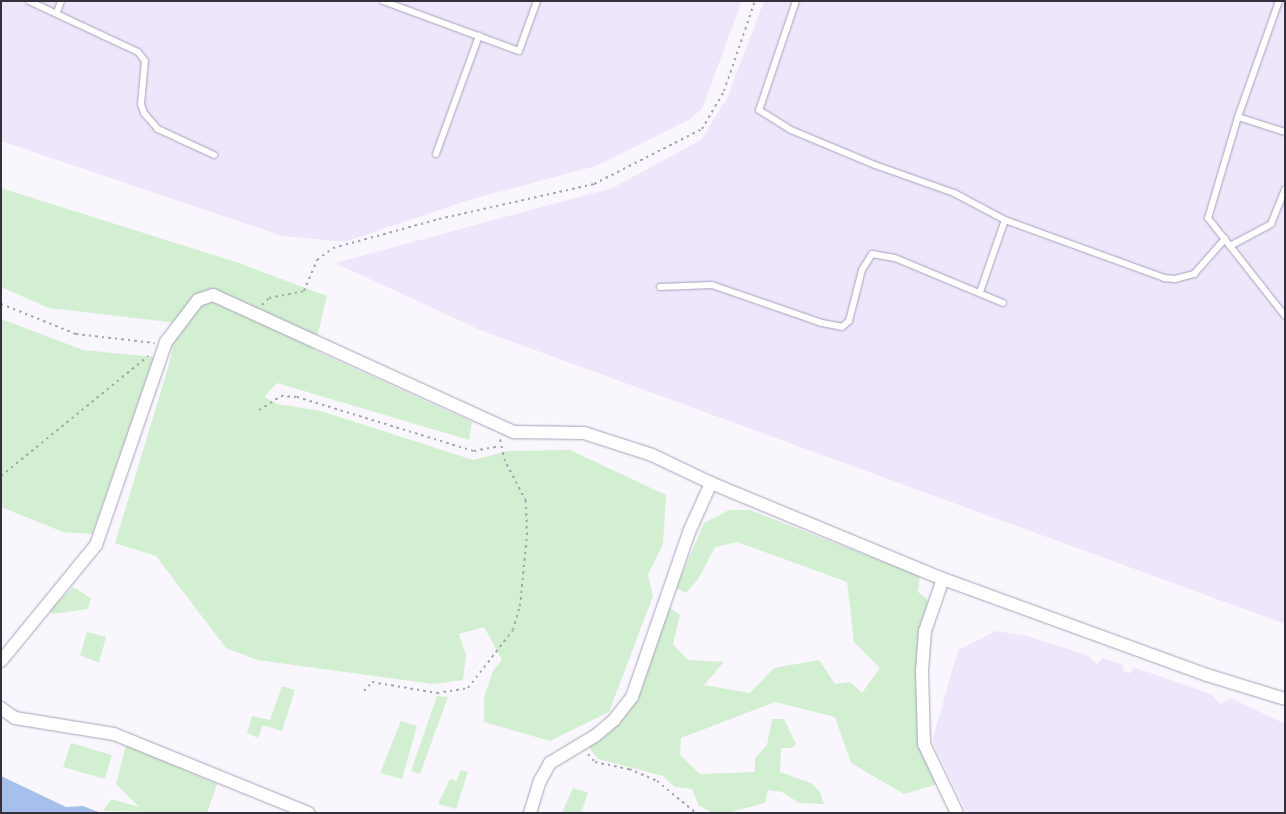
<!DOCTYPE html>
<html>
<head>
<meta charset="utf-8">
<style>
  body { margin:0 }
  #map { position:relative; width:1286px; height:814px; overflow:hidden; background:#f9f7fd; font-family:"Open Sans",sans-serif }
  div>[style] { position:absolute }
  .built>* { inset:0; background:#eee7fc }
  .green>* { inset:0; background:#d2efd1 }
  .water>* { inset:0; background:#a6bfeb }
  .path>* { height:2px; margin-top:-1px; transform-origin:0; background:repeating-linear-gradient(90deg,#a7a5ad 0 2.5px,transparent 0 6.5px) }
  .roads { filter:drop-shadow(0 0 1px #a8a0bb) drop-shadow(0 0 1px #a8a0bb) }
  .service>* { height:6px; margin:-3px; padding:0 3px; transform-origin:3px; border-radius:3px; background:#fff }
  .minor>* { height:12px; margin:-6px; padding:0 6px; transform-origin:6px; border-radius:6px; background:#fff }
  span { translate:-50% -50%; white-space:nowrap; text-align:center; line-height:1.15; -webkit-text-stroke:4px #fff; paint-order:stroke }
  .frame { position:absolute; inset:0; border:2px solid #34313c; pointer-events:none }
</style>
</head>
<body>
<div id="map">
  <div class="built">
    <i style="clip-path:polygon(1px 1px,742px 1px,702px 109px,689px 120px,596px 166px,469px 200px,345px 242px,282px 236px,1px 141px)"></i>
    <i style="clip-path:polygon(764px 1px,1285px 1px,1285px 624px,480px 330px,335px 263px,612px 188px,701px 140px,727px 98px)"></i>
    <i style="clip-path:polygon(996px 631px,1027px 636px,1087px 655px,1097px 664px,1103px 658px,1123px 665px,1124px 672px,1131px 673px,1133px 667px,1211px 694px,1221px 704px,1231px 698px,1285px 724px,1285px 813px,967px 813px,932px 741px,958px 650px)"></i>
  </div>
  <div class="green">
    <i style="clip-path:polygon(1px 188px,239px 263px,327px 296px,314px 350px,472px 422px,469px 440px,277px 383px,264px 397px,277px 404px,321px 411px,473px 460px,508px 451px,570px 450px,666px 495px,663px 544px,648px 575px,653px 596px,609px 712px,550px 741px,484px 722px,484px 697px,493px 671px,502px 660px,484px 627px,459px 634px,466px 655px,463px 680px,433px 684px,257px 660px,226px 648px,156px 556px,115px 543px,168px 368px,178px 323px,49px 308px,1px 287px)"></i>
    <i style="clip-path:polygon(1px 319px,83px 350px,154px 357px,92px 534px,63px 532px,1px 507px)"></i>
    <i style="clip-path:polygon(729px 510px,750px 510px,920px 576px,918px 592px,928px 600px,920px 629px,918px 675px,938px 784px,904px 794px,851px 763px,835px 717px,775px 702px,681px 738px,680px 755px,700px 774px,755px 772px,755px 758px,767px 745px,772px 719px,784px 719px,796px 744px,791px 748px,781px 748px,780px 772px,811px 783px,820px 792px,824px 804px,799px 803px,782px 792px,768px 790px,765px 803px,727px 813px,714px 813px,699px 806px,692px 789px,675px 787px,663px 776px,598px 759px,586px 744px,615px 725px,669px 607px,680px 615px,673px 644px,688px 660px,724px 662px,704px 685px,750px 693px,774px 668px,819px 660px,835px 684px,850px 682px,862px 693px,880px 668px,854px 642px,847px 582px,737px 542px,715px 547px,699px 578px,686px 593px,676px 588px,704px 523px)"></i>
    <i style="clip-path:polygon(73px 587px,91px 598px,88px 609px,53px 614px,49px 610px)"></i>
    <i style="clip-path:polygon(87px 632px,106px 637px,99px 663px,80px 655px)"></i>
    <i style="clip-path:polygon(282px 686px,295px 690px,282px 731px,263px 725px,258px 738px,247px 733px,252px 716px,270px 720px)"></i>
    <i style="clip-path:polygon(437px 696px,448px 697px,420px 774px,411px 771px)"></i>
    <i style="clip-path:polygon(401px 721px,417px 726px,402px 779px,380px 773px)"></i>
    <i style="clip-path:polygon(71px 743px,112px 755px,105px 779px,63px 767px)"></i>
    <i style="clip-path:polygon(126px 745px,217px 784px,207px 813px,103px 811px,111px 799px,139px 807px,116px 784px)"></i>
    <i style="clip-path:polygon(461px 770px,468px 772px,456px 809px,438px 804px,450px 779px,456px 781px)"></i>
    <i style="clip-path:polygon(573px 788px,588px 793px,581px 813px,562px 813px)"></i>
  </div>
  <div class="water">
    <i style="clip-path:polygon(1px 776px,66px 807px,83px 806px,101px 813px,1px 813px)"></i>
  </div>
  <div class="path">
    <i style="left:1px;top:304px;width:81px;rotate:21.8deg"></i>
    <i style="left:76px;top:334px;width:79px;rotate:6.6deg"></i>
    <i style="left:262px;top:305px;width:10px;rotate:-45deg"></i>
    <i style="left:269px;top:298px;width:36px;rotate:-11deg"></i>
    <i style="left:304px;top:291px;width:34px;rotate:-67deg"></i>
    <i style="left:317px;top:260px;width:20px;rotate:-37deg"></i>
    <i style="left:333px;top:248px;width:110px;rotate:-15.3deg"></i>
    <i style="left:439px;top:219px;width:159px;rotate:-12.7deg"></i>
    <i style="left:594px;top:184px;width:121px;rotate:-27deg"></i>
    <i style="left:702px;top:129px;width:44px;rotate:-59.9deg"></i>
    <i style="left:724px;top:91px;width:95px;rotate:-71deg"></i>
    <i style="left:259px;top:410px;width:26px;rotate:-32deg"></i>
    <i style="left:281px;top:396px;width:16px;rotate:4deg"></i>
    <i style="left:297px;top:397px;width:185px;rotate:17deg"></i>
    <i style="left:474px;top:451px;width:25px;rotate:-11deg"></i>
    <i style="left:1px;top:476px;width:190px;rotate:-39.2deg"></i>
    <i style="left:364px;top:691px;width:12px;rotate:-48deg"></i>
    <i style="left:372px;top:682px;width:66px;rotate:9.6deg"></i>
    <i style="left:437px;top:693px;width:31px;rotate:-9deg"></i>
    <i style="left:468px;top:688px;width:73px;rotate:-52.2deg"></i>
    <i style="left:513px;top:630px;width:25px;rotate:-74deg"></i>
    <i style="left:520px;top:606px;width:71px;rotate:-84.4deg"></i>
    <i style="left:527px;top:535px;width:34px;rotate:-92deg"></i>
    <i style="left:526px;top:501px;width:45px;rotate:-117.7deg"></i>
    <i style="left:505px;top:461px;width:23px;rotate:-103deg"></i>
    <i style="left:588px;top:754px;width:11px;rotate:49deg"></i>
    <i style="left:595px;top:762px;width:35px;rotate:12deg"></i>
    <i style="left:629px;top:769px;width:30px;rotate:23deg"></i>
    <i style="left:657px;top:781px;width:50px;rotate:39.4deg"></i>
  </div>
  <div class="roads">
    <div class="service">
      <i style="left:29px;top:1px;width:120px;rotate:25.1deg"></i>
      <i style="left:138px;top:52px;width:11px;rotate:52deg"></i>
      <i style="left:145px;top:61px;width:43px;rotate:95.3deg"></i>
      <i style="left:141px;top:104px;width:9px;rotate:72deg"></i>
      <i style="left:144px;top:113px;width:21px;rotate:49deg"></i>
      <i style="left:158px;top:129px;width:62px;rotate:24.9deg"></i>
      <i style="left:383px;top:1px;width:145px;rotate:20.2deg"></i>
      <i style="left:519px;top:51px;width:53px;rotate:-70.2deg"></i>
      <i style="left:796px;top:1px;width:115px;rotate:108.7deg"></i>
      <i style="left:759px;top:110px;width:38px;rotate:32deg"></i>
      <i style="left:791px;top:130px;width:91px;rotate:22.6deg"></i>
      <i style="left:875px;top:165px;width:84px;rotate:19.5deg"></i>
      <i style="left:954px;top:193px;width:58px;rotate:27.9deg"></i>
      <i style="left:1005px;top:220px;width:169px;rotate:20deg"></i>
      <i style="left:1164px;top:278px;width:11px;rotate:5deg"></i>
      <i style="left:1175px;top:279px;width:20px;rotate:-15deg"></i>
      <i style="left:1194px;top:274px;width:47px;rotate:-48.5deg"></i>
      <i style="left:1279px;top:1px;width:123px;rotate:109.5deg"></i>
      <i style="left:1238px;top:117px;width:49px;rotate:17.7deg"></i>
      <i style="left:57px;top:12px;width:12px;rotate:-70deg"></i>
      <i style="left:1238px;top:117px;width:105px;rotate:106.5deg"></i>
      <i style="left:1208px;top:218px;width:125px;rotate:51.8deg"></i>
      <i style="left:436px;top:154px;width:126px;rotate:-70deg"></i>
      <i style="left:1230px;top:246px;width:47px;rotate:-28.2deg"></i>
      <i style="left:1271px;top:224px;width:37px;rotate:-68deg"></i>
      <i style="left:660px;top:287px;width:52px;rotate:-2.2deg"></i>
      <i style="left:712px;top:285px;width:116px;rotate:19.1deg"></i>
      <i style="left:822px;top:323px;width:20px;rotate:11deg"></i>
      <i style="left:842px;top:327px;width:9px;rotate:-41deg"></i>
      <i style="left:849px;top:321px;width:53px;rotate:-75.7deg"></i>
      <i style="left:862px;top:270px;width:19px;rotate:-58deg"></i>
      <i style="left:872px;top:254px;width:23px;rotate:10deg"></i>
      <i style="left:895px;top:258px;width:117px;rotate:22.6deg"></i>
      <i style="left:980px;top:292px;width:76px;rotate:-70.9deg"></i>
    </div>
    <div class="minor">
      <i style="left:943px;top:579px;width:55px;rotate:109.1deg"></i>
      <i style="left:925px;top:631px;width:40px;rotate:94.3deg"></i>
      <i style="left:922px;top:671px;width:73px;rotate:88.4deg"></i>
      <i style="left:924px;top:744px;width:76px;rotate:64.4deg"></i>
      <i style="left:1px;top:661px;width:150px;rotate:-50.7deg"></i>
      <i style="left:96px;top:545px;width:215px;rotate:-71deg"></i>
      <i style="left:166px;top:342px;width:53px;rotate:-52.7deg"></i>
      <i style="left:198px;top:300px;width:16px;rotate:-18deg"></i>
      <i style="left:213px;top:295px;width:331px;rotate:24.5deg"></i>
      <i style="left:514px;top:432px;width:70px;rotate:0.8deg"></i>
      <i style="left:584px;top:433px;width:71px;rotate:17.9deg"></i>
      <i style="left:652px;top:455px;width:65px;rotate:25.4deg"></i>
      <i style="left:711px;top:483px;width:251px;rotate:22.5deg"></i>
      <i style="left:943px;top:579px;width:281px;rotate:20deg"></i>
      <i style="left:1207px;top:675px;width:82px;rotate:17.1deg"></i>
      <i style="left:1px;top:708px;width:17px;rotate:36deg"></i>
      <i style="left:15px;top:718px;width:100px;rotate:9.2deg"></i>
      <i style="left:114px;top:734px;width:210px;rotate:22.1deg"></i>
      <i style="left:530px;top:813px;width:34px;rotate:-73deg"></i>
      <i style="left:540px;top:781px;width:21px;rotate:-61deg"></i>
      <i style="left:550px;top:763px;width:52px;rotate:-31deg"></i>
      <i style="left:595px;top:736px;width:25px;rotate:-40deg"></i>
      <i style="left:614px;top:720px;width:29px;rotate:-52deg"></i>
      <i style="left:632px;top:697px;width:175px;rotate:-70.9deg"></i>
      <i style="left:689px;top:532px;width:54px;rotate:-65.8deg"></i>
    </div>
  </div>
  <div class="frame"></div>
</div>
</body>
</html>
